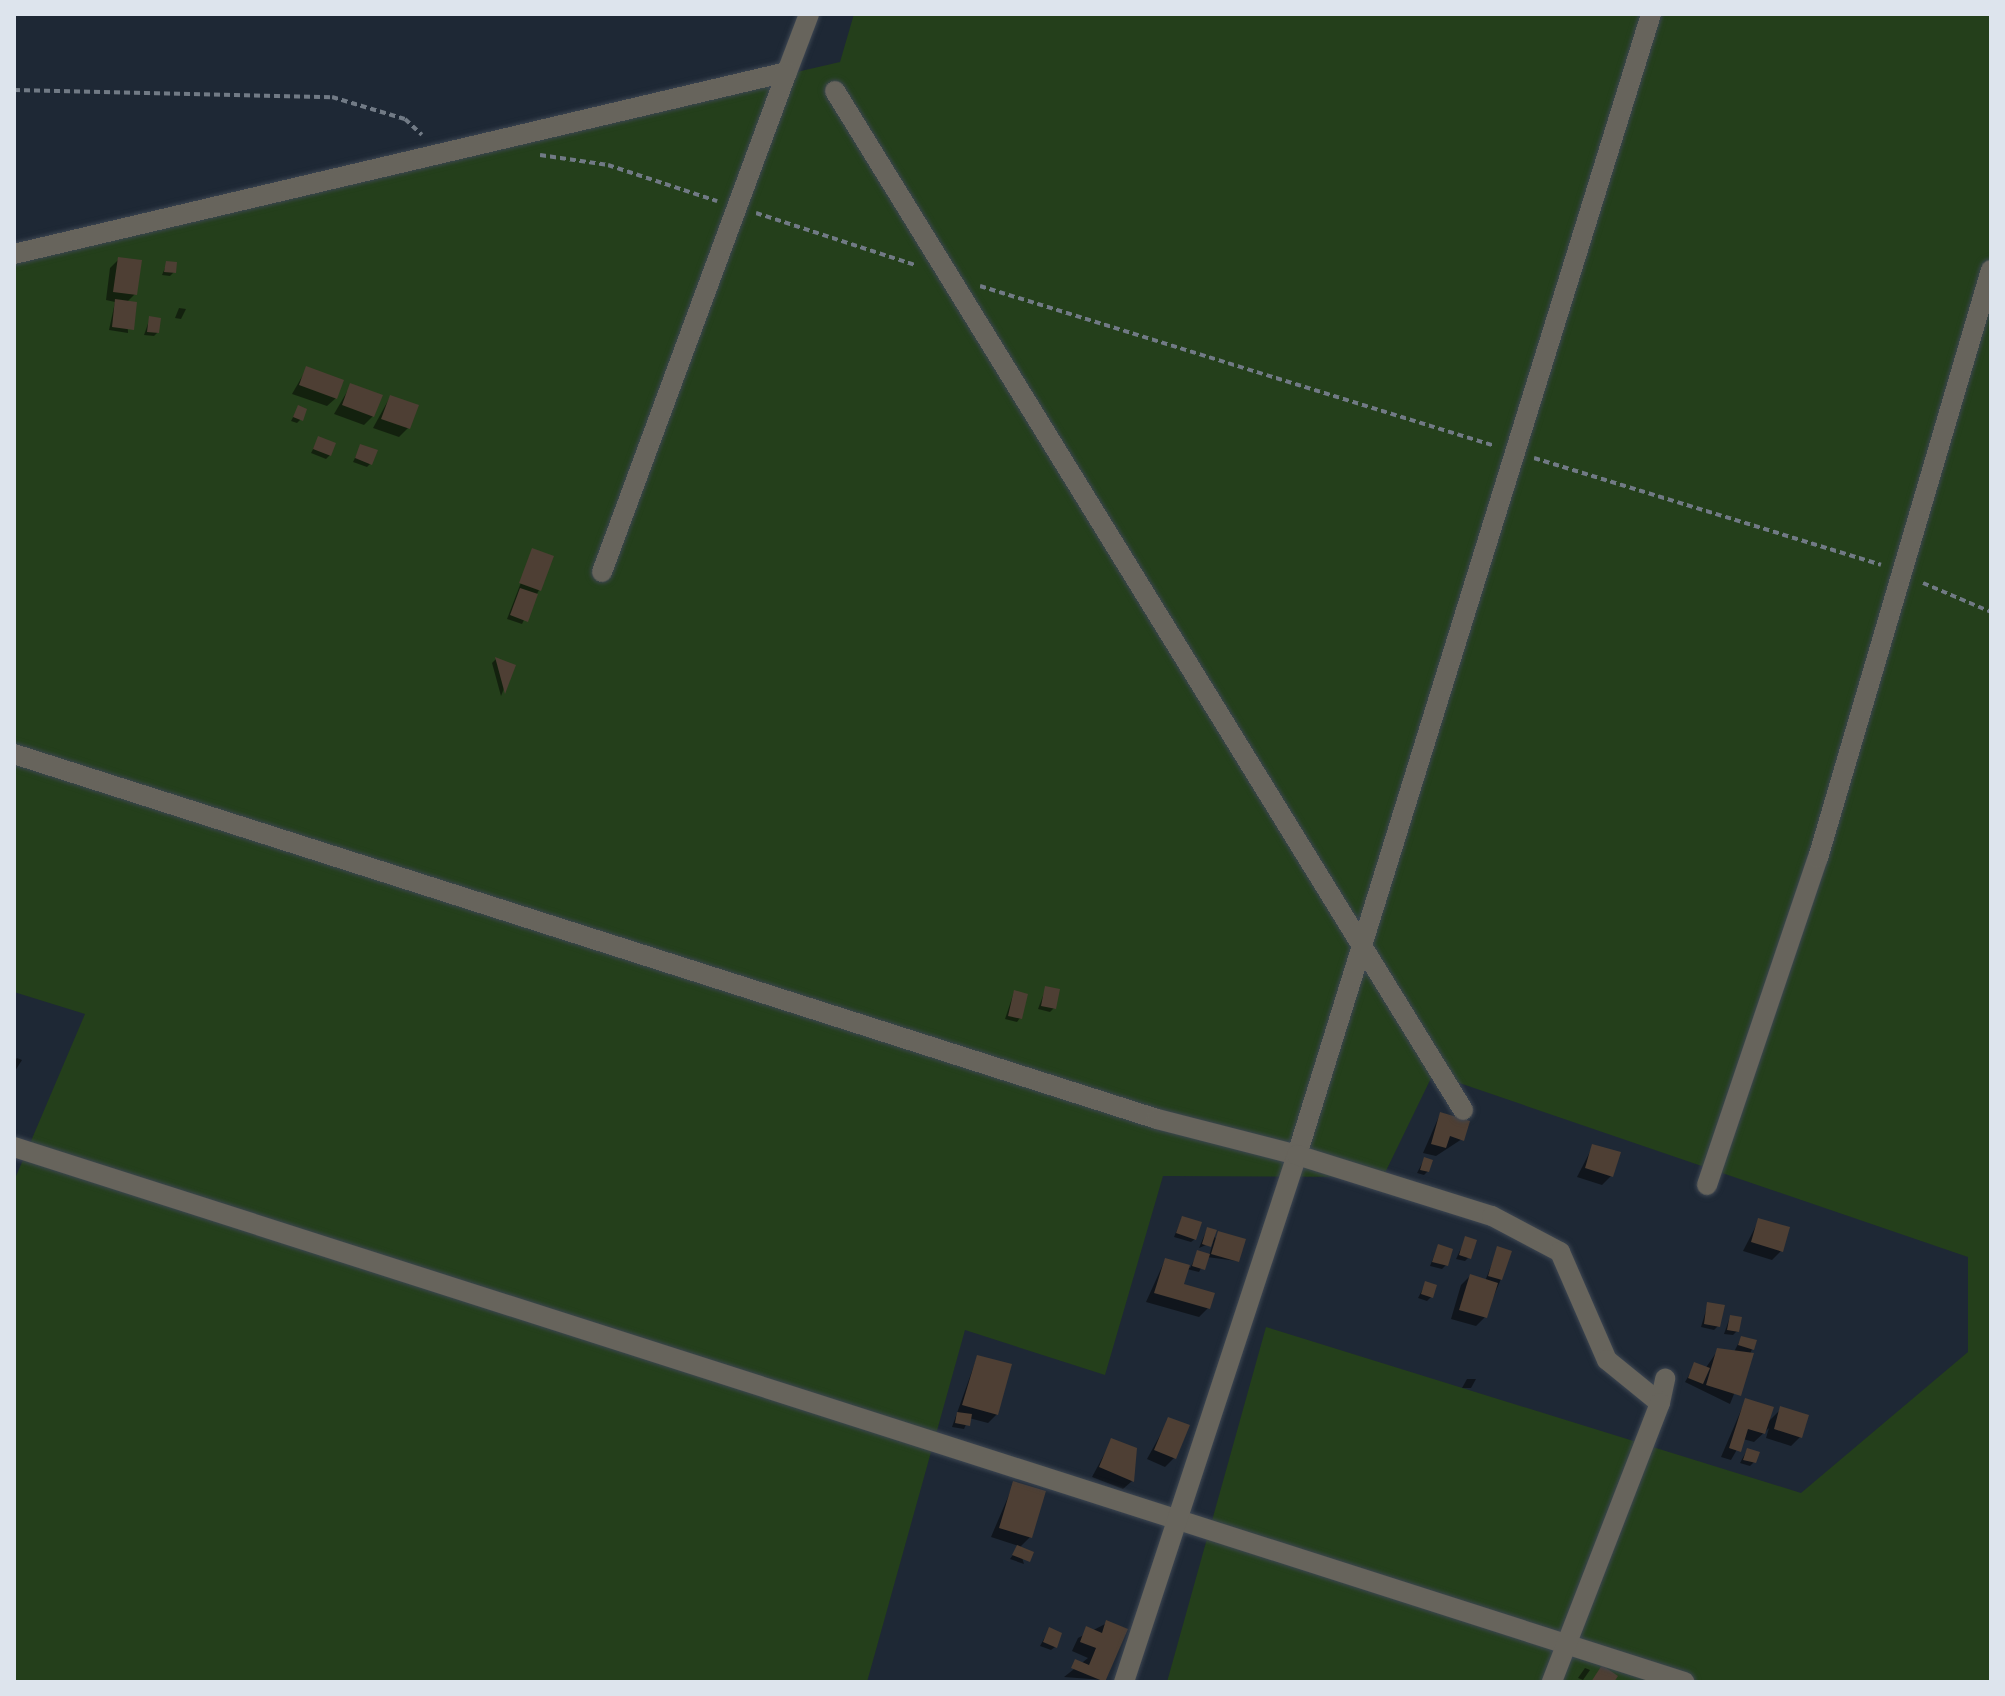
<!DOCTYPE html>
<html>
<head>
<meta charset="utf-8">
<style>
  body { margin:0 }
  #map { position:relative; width:2005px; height:1696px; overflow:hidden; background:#1e2835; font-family:"Noto Sans",sans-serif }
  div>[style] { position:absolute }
  .green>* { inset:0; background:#243f1b }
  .shadow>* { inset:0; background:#0007 }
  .building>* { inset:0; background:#4e3f34 }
  .path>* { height:4px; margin-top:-2px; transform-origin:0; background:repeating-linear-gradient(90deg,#717a85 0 6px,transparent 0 10px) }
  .roads { filter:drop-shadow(0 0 2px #3d4652) drop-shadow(0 0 2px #3d4652) }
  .minor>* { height:20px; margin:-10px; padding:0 10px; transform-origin:10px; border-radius:10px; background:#67645c }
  span { translate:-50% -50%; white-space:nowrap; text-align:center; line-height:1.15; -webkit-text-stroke:8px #1e2835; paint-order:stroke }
  .frame { position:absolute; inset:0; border:16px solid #dde4ed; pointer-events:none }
</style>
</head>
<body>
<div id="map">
  <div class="green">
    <i style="clip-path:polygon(854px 14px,1991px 14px,1991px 1682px,1167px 1682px,1266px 1327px,1801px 1493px,1968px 1352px,1968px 1257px,1433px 1074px,1383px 1177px,1163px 1176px,1105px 1375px,965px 1330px,867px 1682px,14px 1682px,14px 1181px,85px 1014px,14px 992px,14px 253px,840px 62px)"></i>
  </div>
  <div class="shadow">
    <i style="clip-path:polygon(119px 259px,135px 294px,127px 302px,128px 333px,109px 330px,115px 302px,106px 300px,110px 268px)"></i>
    <i style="clip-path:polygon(167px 263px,174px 272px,170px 276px,162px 275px)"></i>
    <i style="clip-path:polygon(179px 308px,186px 309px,181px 319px,175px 318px)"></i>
    <i style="clip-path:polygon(150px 318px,158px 332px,154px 336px,144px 335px)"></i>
    <i style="clip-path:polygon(307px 368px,336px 398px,327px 406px,292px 394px)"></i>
    <i style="clip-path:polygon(351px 385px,373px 416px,364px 425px,334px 414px)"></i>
    <i style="clip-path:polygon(390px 397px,408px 428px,399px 437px,373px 428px)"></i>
    <i style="clip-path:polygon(298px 408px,301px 419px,297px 423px,291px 421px)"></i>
    <i style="clip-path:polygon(319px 438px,330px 455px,326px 459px,311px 453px)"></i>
    <i style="clip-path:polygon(361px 446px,371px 463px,367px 467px,353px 462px)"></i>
    <i style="clip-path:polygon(533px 551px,539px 590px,522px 624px,507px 619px)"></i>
    <i style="clip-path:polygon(496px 659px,513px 666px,501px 696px,492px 663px)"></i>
    <i style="clip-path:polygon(1046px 988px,1054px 1008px,1050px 1012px,1038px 1009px)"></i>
    <i style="clip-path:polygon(1014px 992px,1020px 1018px,1017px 1022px,1005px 1019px)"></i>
    <i style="clip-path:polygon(17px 1058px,22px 1060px,15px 1071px,14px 1061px)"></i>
    <i style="clip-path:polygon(1440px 1114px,1462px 1139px,1436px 1156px,1423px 1153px)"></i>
    <i style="clip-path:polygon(1593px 1146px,1611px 1176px,1602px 1185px,1577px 1177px)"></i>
    <i style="clip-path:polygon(1424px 1160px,1428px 1171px,1424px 1175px,1417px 1173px)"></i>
    <i style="clip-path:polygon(1182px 1218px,1195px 1239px,1191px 1242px,1174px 1237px)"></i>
    <i style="clip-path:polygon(1759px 1220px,1781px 1251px,1772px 1260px,1743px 1251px)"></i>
    <i style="clip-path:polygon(1207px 1229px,1237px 1261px,1207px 1257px,1199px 1272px,1187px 1269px,1182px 1286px,1208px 1308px,1199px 1317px,1146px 1302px,1165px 1260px,1190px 1268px,1198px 1253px,1209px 1256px,1213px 1242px,1199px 1248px)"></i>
    <i style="clip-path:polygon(1466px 1238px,1469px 1257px,1465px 1261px,1456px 1259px)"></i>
    <i style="clip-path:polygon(1438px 1246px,1446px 1265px,1442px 1269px,1430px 1266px)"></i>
    <i style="clip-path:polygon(1498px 1249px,1501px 1279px,1485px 1317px,1476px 1326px,1451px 1319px,1461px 1285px,1470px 1276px,1485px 1281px)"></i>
    <i style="clip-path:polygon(1426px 1283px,1431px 1297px,1427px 1301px,1418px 1298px)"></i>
    <i style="clip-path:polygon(1708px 1304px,1718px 1326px,1714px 1330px,1701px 1327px)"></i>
    <i style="clip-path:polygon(1730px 1317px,1737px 1331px,1733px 1335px,1724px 1334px)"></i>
    <i style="clip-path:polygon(1741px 1338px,1752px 1349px,1730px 1404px,1685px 1382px,1695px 1365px,1705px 1369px,1718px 1350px,1734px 1352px)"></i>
    <i style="clip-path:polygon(977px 1357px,997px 1414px,988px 1423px,969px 1418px,964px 1429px,952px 1427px)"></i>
    <i style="clip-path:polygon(1467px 1379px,1476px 1379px,1471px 1388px,1462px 1388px)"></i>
    <i style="clip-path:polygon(1745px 1401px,1767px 1423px,1781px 1409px,1800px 1437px,1791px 1446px,1766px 1438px,1769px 1428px,1754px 1442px,1743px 1439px,1731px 1460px,1721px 1457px)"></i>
    <i style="clip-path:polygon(1169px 1419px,1174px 1458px,1165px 1467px,1147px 1459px)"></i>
    <i style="clip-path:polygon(1112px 1440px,1132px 1481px,1123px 1489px,1092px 1477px)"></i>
    <i style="clip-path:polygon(1747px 1450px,1754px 1462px,1750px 1466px,1740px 1463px)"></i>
    <i style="clip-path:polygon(1014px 1483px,1030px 1537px,1019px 1548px,1024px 1564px,1010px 1559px,1019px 1546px,991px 1537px)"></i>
    <i style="clip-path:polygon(1107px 1623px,1104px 1680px,1064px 1677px,1088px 1658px,1072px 1651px,1078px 1638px)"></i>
    <i style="clip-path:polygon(1049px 1630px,1055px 1647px,1051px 1650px,1040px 1646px)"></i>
    <i style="clip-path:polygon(1585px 1668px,1590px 1670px,1583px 1680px,1578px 1678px)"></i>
  </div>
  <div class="building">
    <i style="clip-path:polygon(118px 257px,142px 260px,137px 295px,113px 292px)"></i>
    <i style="clip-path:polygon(166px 261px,177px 262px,176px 273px,164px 272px)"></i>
    <i style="clip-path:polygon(115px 299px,137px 302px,134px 330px,112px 327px)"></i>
    <i style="clip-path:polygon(149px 316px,161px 318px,159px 333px,147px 332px)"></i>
    <i style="clip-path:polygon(306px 366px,344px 380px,337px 399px,299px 385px)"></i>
    <i style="clip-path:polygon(350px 383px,383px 395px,374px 417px,342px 405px)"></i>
    <i style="clip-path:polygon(390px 395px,419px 405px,410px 429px,381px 419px)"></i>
    <i style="clip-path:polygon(298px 405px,307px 409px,303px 421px,293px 417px)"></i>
    <i style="clip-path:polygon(318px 436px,336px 443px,331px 456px,313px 449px)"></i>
    <i style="clip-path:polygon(360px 444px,378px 450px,372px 465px,355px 458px)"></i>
    <i style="clip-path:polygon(532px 548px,554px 556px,541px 591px,519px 583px)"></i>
    <i style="clip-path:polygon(520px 588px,538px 594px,528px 622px,510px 615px)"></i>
    <i style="clip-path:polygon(495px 657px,516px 665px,505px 694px)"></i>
    <i style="clip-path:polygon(1045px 986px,1060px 989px,1056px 1009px,1041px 1006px)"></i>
    <i style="clip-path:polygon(1014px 990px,1028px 994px,1022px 1019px,1008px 1016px)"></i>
    <i style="clip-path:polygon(1440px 1112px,1470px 1121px,1464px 1141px,1450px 1136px,1446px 1148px,1431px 1144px)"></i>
    <i style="clip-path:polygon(1592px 1144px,1621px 1152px,1613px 1177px,1585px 1168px)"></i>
    <i style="clip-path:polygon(1424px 1157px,1433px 1160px,1429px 1172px,1420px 1170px)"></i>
    <i style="clip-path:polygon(1182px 1216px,1202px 1222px,1196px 1240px,1176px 1233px)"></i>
    <i style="clip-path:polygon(1758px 1218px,1790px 1227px,1783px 1252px,1751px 1242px)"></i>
    <i style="clip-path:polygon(1207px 1227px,1217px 1230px,1211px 1247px,1202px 1244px)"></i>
    <i style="clip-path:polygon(1218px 1231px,1246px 1239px,1239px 1262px,1211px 1254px)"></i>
    <i style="clip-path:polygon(1465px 1236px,1477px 1240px,1471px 1259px,1459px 1255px)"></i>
    <i style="clip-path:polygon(1438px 1244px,1453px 1249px,1448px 1266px,1432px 1262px)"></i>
    <i style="clip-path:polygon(1497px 1246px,1512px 1251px,1502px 1280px,1488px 1276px)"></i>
    <i style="clip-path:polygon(1197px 1250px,1210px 1254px,1205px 1270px,1192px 1266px)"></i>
    <i style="clip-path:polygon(1165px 1258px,1190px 1265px,1184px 1284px,1215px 1293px,1210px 1309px,1154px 1293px)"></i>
    <i style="clip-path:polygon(1470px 1274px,1498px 1283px,1487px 1318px,1459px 1310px)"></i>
    <i style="clip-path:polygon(1425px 1281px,1437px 1285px,1433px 1298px,1421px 1294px)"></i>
    <i style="clip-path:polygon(1707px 1302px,1725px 1305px,1720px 1327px,1704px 1324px)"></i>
    <i style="clip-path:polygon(1730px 1315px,1742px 1317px,1739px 1332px,1727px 1330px)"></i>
    <i style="clip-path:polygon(1741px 1336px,1757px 1340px,1754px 1350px,1738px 1345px)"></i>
    <i style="clip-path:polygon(1717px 1348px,1754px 1353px,1741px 1396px,1706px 1385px)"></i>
    <i style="clip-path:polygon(977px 1355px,1012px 1364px,998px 1415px,962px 1405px)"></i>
    <i style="clip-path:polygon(1694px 1362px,1710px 1368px,1703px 1384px,1688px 1378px)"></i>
    <i style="clip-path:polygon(1745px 1398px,1774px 1407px,1765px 1434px,1748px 1429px,1741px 1452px,1729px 1448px)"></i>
    <i style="clip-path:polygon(1780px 1406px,1809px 1415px,1802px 1438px,1774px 1429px)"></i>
    <i style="clip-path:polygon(957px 1412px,972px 1414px,970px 1426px,955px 1423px)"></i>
    <i style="clip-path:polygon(1168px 1417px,1190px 1425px,1176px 1459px,1154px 1450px)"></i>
    <i style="clip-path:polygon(1111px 1438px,1137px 1448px,1134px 1482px,1099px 1467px)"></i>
    <i style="clip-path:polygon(1747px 1448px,1760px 1452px,1756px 1463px,1743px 1460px)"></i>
    <i style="clip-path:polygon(1013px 1481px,1046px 1491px,1032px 1538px,999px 1528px)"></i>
    <i style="clip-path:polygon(1017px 1545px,1034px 1552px,1030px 1562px,1012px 1555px)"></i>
    <i style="clip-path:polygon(1106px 1620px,1128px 1629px,1105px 1682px,1071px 1668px,1075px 1659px,1089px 1665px,1096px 1648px,1080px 1642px,1086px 1626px,1102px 1633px)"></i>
    <i style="clip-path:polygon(1049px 1627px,1062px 1633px,1057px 1648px,1043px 1642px)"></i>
    <i style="clip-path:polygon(1602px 1665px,1618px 1676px,1614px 1682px,1591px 1682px)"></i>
  </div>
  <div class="path">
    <i style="left:14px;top:90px;width:318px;rotate:1.3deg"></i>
    <i style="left:332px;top:97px;width:76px;rotate:16.8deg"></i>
    <i style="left:405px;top:119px;width:23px;rotate:43deg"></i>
    <i style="left:540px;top:155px;width:69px;rotate:8.4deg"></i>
    <i style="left:608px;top:165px;width:115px;rotate:18.3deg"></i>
    <i style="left:756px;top:213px;width:167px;rotate:18.1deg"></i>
    <i style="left:980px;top:286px;width:539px;rotate:17.26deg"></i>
    <i style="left:1534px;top:458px;width:363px;rotate:17.1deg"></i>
    <i style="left:1923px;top:583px;width:74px;rotate:23.1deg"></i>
  </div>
  <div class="roads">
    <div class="minor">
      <i style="left:835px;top:91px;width:1197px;rotate:58.35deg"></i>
      <i style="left:14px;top:254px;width:794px;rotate:-13.25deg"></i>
      <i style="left:787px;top:72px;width:62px;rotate:-69.2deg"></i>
      <i style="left:602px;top:572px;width:533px;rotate:-69.7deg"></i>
      <i style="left:14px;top:754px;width:1200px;rotate:17.71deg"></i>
      <i style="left:1157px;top:1119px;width:145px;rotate:14.4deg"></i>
      <i style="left:1297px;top:1155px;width:1195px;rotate:-72.76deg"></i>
      <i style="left:14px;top:1147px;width:1754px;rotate:17.76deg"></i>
      <i style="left:1707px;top:1185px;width:345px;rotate:-71.3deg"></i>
      <i style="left:1818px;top:858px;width:613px;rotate:-73.61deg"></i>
      <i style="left:1660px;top:1403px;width:25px;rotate:-78deg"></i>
      <i style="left:1124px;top:1682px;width:555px;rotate:-71.83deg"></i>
      <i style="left:1297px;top:1155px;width:204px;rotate:17.4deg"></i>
      <i style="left:1492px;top:1216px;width:77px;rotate:27.9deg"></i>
      <i style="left:1560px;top:1252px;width:118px;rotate:66.5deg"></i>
      <i style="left:1607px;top:1360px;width:68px;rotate:39.1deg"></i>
      <i style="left:1660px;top:1403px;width:299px;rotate:111.2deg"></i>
    </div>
  </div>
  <div class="frame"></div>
</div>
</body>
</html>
